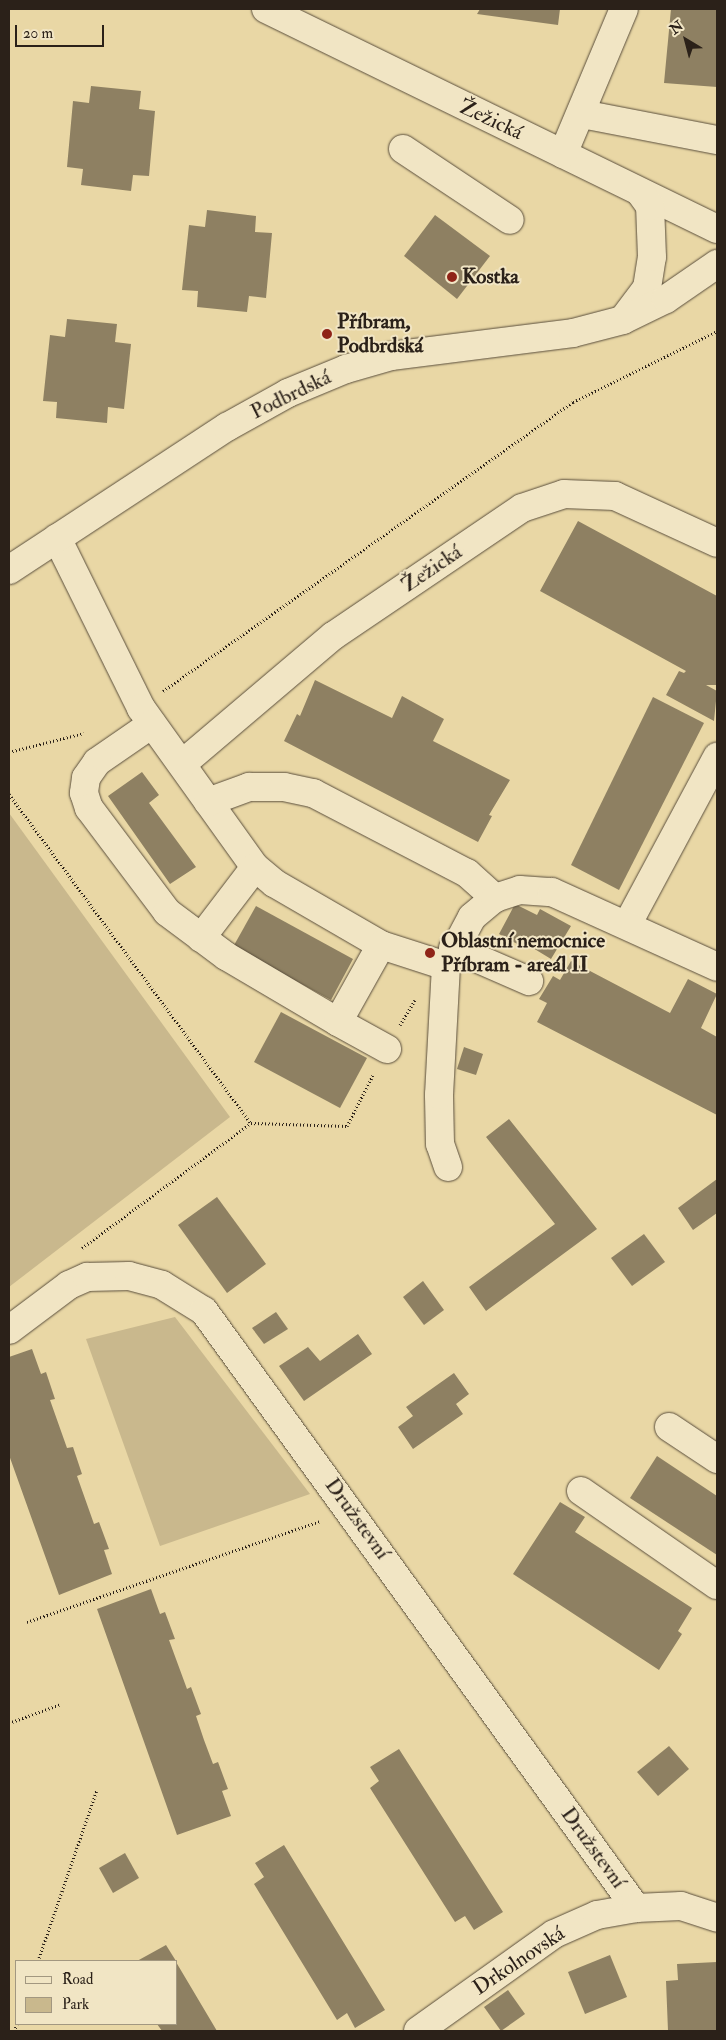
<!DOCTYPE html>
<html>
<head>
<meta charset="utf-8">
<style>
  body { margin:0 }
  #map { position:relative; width:726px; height:2040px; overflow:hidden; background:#e9d7a5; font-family:"IM FELL Double Pica",serif }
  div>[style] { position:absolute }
  .green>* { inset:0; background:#c9b88d }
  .building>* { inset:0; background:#8e8062 }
  .path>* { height:3px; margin-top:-1.5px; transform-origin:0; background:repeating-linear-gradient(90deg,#2b2119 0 1px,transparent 0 3.5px) }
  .roads { filter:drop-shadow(0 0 1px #5a4e3c) drop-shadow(0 0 1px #5a4e3c) }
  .minor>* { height:28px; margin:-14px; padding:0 14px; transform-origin:14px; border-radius:14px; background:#f1e5c4 }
  .dots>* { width:14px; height:14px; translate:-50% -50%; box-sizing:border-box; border:2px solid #f1e5c4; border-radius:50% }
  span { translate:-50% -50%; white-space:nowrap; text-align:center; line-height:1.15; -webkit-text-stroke:4px #f1e5c4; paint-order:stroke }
  .street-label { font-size:21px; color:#2b2119 }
  .poi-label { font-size:21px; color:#2b2119; font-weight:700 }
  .left { translate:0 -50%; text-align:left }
  .frame { position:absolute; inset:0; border:10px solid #2b2119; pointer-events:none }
  .legend { position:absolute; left:15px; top:1960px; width:162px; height:65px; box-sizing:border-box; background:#f1e5c4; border:1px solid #a29780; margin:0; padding:6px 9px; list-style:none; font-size:15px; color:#2b2119 }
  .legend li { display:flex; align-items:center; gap:10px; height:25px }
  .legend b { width:25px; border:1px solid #a29780 }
  .north { position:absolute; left:661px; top:15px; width:50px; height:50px; -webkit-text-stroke:4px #f1e5c4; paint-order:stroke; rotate:323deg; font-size:14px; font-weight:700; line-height:20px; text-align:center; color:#2b2119 }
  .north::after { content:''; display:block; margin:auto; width:18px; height:22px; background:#2b2119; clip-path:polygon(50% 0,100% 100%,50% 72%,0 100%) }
  .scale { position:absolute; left:15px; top:25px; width:89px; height:22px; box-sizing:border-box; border:2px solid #2b2119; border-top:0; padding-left:6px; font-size:15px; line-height:18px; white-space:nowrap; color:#2b2119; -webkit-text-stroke:4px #f1e5c4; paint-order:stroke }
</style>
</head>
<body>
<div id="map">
  <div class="green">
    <i style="clip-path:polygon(9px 813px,230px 1117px,9px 1287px)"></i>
    <i style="clip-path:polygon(175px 1317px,310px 1494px,160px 1546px,86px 1339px)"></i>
  </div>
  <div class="building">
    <i style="clip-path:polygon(480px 9px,560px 9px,558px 25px,477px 14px)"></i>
    <i style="clip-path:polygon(671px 9px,717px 9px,717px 87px,664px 83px)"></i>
    <i style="clip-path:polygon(91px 86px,141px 91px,139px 109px,155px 111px,149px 176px,133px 175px,131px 191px,81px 185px,83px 169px,67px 167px,73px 101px,89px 103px)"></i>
    <i style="clip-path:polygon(207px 210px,256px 216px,255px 232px,272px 233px,266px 298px,249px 296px,247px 312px,197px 307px,198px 291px,182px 290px,189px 225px,205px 227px)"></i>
    <i style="clip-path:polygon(435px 215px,490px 256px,457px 299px,404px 256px)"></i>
    <i style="clip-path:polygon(67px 319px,117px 324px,115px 342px,131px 344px,124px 409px,108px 407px,107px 423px,56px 418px,57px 402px,43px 401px,50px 335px,65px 337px)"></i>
    <i style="clip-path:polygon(578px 521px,717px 596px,717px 685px,706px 685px,717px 691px,714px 721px,666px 695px,679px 671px,684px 673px,686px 671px,540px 591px)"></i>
    <i style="clip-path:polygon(315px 680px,392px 718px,402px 696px,444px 719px,433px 741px,510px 780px,489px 815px,492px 816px,478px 842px,284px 741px,297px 714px,300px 716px)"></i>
    <i style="clip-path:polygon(653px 697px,704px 723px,619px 890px,571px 865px)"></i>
    <i style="clip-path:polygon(142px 772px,159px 795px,149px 803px,196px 867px,170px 884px,108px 796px)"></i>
    <i style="clip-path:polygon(515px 904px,537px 915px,540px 909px,571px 926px,551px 959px,523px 942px,521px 946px,499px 934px)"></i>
    <i style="clip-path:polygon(256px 906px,353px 959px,331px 1000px,233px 947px)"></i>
    <i style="clip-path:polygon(571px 961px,670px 1013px,688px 979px,717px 994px,701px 1028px,717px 1037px,717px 1115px,537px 1022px,547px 1003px,539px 999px,553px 976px,560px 980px)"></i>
    <i style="clip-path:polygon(281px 1012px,367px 1058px,340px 1108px,254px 1062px)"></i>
    <i style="clip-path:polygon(464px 1047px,483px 1054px,476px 1075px,457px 1069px)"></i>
    <i style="clip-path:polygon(509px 1119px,597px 1229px,486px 1311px,469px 1287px,555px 1224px,486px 1137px)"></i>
    <i style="clip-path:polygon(717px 1179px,717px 1213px,693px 1230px,678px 1208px)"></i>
    <i style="clip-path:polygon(217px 1197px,266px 1264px,227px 1293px,178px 1225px)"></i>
    <i style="clip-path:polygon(644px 1234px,665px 1262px,632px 1286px,611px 1258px)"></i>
    <i style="clip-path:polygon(423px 1281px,444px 1310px,424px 1325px,403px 1297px)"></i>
    <i style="clip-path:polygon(276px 1312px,288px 1329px,264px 1344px,252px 1328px)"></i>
    <i style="clip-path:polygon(358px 1334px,372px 1354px,304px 1401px,279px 1366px,308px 1347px,320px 1361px)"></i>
    <i style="clip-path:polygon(32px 1349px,41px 1374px,46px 1372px,55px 1399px,50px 1400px,67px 1448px,73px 1447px,82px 1474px,77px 1476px,94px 1524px,99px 1522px,109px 1549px,104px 1550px,112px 1574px,59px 1595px,9px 1455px,9px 1357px)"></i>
    <i style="clip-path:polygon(454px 1373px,469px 1394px,456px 1404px,463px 1414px,413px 1449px,398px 1427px,413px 1416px,406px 1407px)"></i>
    <i style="clip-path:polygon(657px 1456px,717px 1496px,717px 1555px,630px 1498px)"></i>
    <i style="clip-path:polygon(560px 1502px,585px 1517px,575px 1532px,692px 1608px,678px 1631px,682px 1634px,659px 1670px,513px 1574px)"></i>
    <i style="clip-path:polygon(151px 1589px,160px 1614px,165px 1612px,175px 1639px,169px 1640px,187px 1689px,191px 1687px,201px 1714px,196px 1716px,204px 1740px,213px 1764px,218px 1762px,228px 1789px,222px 1791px,231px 1816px,177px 1835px,97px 1609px)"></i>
    <i style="clip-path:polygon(669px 1746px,689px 1769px,658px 1796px,637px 1772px)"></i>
    <i style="clip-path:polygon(399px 1749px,503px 1912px,474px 1930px,465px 1916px,455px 1922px,370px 1788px,379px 1781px,370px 1767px)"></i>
    <i style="clip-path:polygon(284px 1845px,385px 2010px,355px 2028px,347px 2013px,337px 2020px,254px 1884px,264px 1877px,255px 1863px)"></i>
    <i style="clip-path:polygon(125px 1853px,139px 1878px,113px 1893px,99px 1868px)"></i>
    <i style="clip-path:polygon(166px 1945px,176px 1961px,137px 1961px)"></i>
    <i style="clip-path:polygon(610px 1955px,627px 1997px,585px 2014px,568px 1972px)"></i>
    <i style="clip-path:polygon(176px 1962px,217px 2031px,162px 2031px,157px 2024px,176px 2024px)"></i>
    <i style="clip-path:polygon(717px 1962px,717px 2031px,668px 2031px,666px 1981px,678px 1980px,677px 1964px)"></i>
    <i style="clip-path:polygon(508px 1990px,525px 2014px,501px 2031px,484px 2007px)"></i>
  </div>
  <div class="path">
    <i style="left:163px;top:691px;width:502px;rotate:-35.18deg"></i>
    <i style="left:573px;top:402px;width:161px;rotate:-26.2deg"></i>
    <i style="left:9px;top:752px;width:77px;rotate:-14.2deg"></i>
    <i style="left:9px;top:794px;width:408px;rotate:53.7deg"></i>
    <i style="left:400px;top:1025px;width:29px;rotate:-59deg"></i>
    <i style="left:82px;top:1248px;width:210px;rotate:-36.5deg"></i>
    <i style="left:251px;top:1123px;width:96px;rotate:1.8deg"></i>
    <i style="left:347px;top:1126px;width:57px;rotate:-63deg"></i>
    <i style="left:27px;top:1622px;width:310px;rotate:-19deg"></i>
    <i style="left:9px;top:1723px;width:55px;rotate:-20.1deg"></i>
    <i style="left:38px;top:1961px;width:181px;rotate:-71deg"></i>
    <i style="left:14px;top:2031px;width:8px;rotate:-67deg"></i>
  </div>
  <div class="roads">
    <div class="minor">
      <i style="left:266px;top:9px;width:502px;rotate:26deg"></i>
      <i style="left:582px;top:114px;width:137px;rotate:10.9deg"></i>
      <i style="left:403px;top:149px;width:128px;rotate:33.6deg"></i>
      <i style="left:563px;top:154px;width:157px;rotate:-67.2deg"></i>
      <i style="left:625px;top:317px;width:36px;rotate:-53deg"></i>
      <i style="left:647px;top:288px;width:31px;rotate:-81deg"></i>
      <i style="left:652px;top:257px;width:51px;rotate:-92.2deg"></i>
      <i style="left:650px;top:206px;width:17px;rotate:-126deg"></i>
      <i style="left:57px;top:538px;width:190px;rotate:63.7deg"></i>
      <i style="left:141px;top:708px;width:196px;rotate:54.4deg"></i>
      <i style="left:255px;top:867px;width:25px;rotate:40deg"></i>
      <i style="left:274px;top:883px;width:124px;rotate:30.1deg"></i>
      <i style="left:381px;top:945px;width:68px;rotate:17.9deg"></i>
      <i style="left:9px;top:570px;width:261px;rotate:-33.3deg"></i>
      <i style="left:227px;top:427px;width:70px;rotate:-29.1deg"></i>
      <i style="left:288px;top:393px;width:63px;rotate:-22.5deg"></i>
      <i style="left:346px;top:369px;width:47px;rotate:-16.1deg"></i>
      <i style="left:391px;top:356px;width:183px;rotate:-7.2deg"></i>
      <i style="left:573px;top:333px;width:52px;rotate:-14.6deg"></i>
      <i style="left:623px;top:320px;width:48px;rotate:-26deg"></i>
      <i style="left:666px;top:299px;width:62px;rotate:-34.5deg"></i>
      <i style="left:152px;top:724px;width:67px;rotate:145.4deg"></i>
      <i style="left:97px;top:762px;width:19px;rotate:125deg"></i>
      <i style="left:86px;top:778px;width:15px;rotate:98deg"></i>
      <i style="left:84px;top:793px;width:16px;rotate:72deg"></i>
      <i style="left:89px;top:808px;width:130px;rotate:53.1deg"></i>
      <i style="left:167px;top:912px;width:74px;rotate:36.7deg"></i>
      <i style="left:226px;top:956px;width:130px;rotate:30.5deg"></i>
      <i style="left:338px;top:1022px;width:88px;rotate:-60.8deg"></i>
      <i style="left:182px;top:764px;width:198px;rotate:-40.3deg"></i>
      <i style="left:333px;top:636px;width:228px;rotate:-34.1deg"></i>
      <i style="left:522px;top:508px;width:44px;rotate:-18.4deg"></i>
      <i style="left:564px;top:494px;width:51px;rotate:2.2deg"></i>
      <i style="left:615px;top:496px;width:112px;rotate:24.7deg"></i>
      <i style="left:208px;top:802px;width:44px;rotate:-20.1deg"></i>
      <i style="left:249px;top:787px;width:35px"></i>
      <i style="left:284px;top:787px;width:30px;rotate:12deg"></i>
      <i style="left:313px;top:793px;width:174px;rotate:27.5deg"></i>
      <i style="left:467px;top:873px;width:38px;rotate:42deg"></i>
      <i style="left:627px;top:925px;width:191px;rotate:-61.8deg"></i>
      <i style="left:201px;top:938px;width:89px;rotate:-52.7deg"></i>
      <i style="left:453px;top:948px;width:83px;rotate:23.5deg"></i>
      <i style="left:338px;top:1022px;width:56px;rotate:28.9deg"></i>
      <i style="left:448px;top:1167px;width:24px;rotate:-109deg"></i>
      <i style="left:440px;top:1144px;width:49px;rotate:-91.2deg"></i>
      <i style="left:439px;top:1095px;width:129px;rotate:-86.9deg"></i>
      <i style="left:446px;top:966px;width:55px;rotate:-62deg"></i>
      <i style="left:472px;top:917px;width:30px;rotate:-40deg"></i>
      <i style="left:495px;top:898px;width:26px;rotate:-18deg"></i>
      <i style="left:520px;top:890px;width:32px;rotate:4deg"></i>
      <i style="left:552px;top:892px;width:181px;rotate:24.4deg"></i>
      <i style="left:9px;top:1330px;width:75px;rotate:-36.9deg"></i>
      <i style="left:69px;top:1285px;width:20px;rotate:-24deg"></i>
      <i style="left:87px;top:1277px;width:42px;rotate:-1.4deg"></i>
      <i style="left:129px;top:1276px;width:34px;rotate:15deg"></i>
      <i style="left:162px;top:1285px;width:49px;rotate:31.8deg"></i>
      <i style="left:204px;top:1311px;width:737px;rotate:54.11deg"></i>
      <i style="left:669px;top:1427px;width:58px;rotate:33.7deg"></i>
      <i style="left:581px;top:1491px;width:165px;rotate:34.7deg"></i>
      <i style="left:418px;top:2031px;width:167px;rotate:-35.5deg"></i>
      <i style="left:554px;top:1934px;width:47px;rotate:-23.8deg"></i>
      <i style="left:597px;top:1915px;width:40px;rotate:-10deg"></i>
      <i style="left:636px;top:1908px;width:45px;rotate:-2.5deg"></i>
      <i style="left:681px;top:1906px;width:38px;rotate:18deg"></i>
    </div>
  </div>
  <div class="dots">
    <i style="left:452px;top:277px;background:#8f2418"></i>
    <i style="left:327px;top:334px;background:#8f2418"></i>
    <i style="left:430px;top:953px;background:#8f2418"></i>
  </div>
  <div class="street-label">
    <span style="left:491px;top:120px;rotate:25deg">Žežická</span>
    <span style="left:291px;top:395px;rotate:-26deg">Podbrdská</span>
    <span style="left:432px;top:569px;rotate:-34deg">Žežická</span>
    <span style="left:357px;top:1519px;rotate:54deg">Družstevní</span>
    <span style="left:593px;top:1848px;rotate:54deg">Družstevní</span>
    <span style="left:519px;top:1961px;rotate:-34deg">Drkolnovská</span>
  </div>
  <div class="poi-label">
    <span class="left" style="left:462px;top:277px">Kostka</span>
    <span class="left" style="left:337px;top:334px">Příbram,<br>Podbrdská</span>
    <span class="left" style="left:441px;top:953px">Oblastní nemocnice<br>Příbram - areál II</span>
  </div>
  <div class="frame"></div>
  <ul class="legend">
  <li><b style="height:6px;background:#f1e5c4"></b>Road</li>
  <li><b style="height:14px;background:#c9b88d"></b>Park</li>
  </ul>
  <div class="north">N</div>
  <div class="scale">20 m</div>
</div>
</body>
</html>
